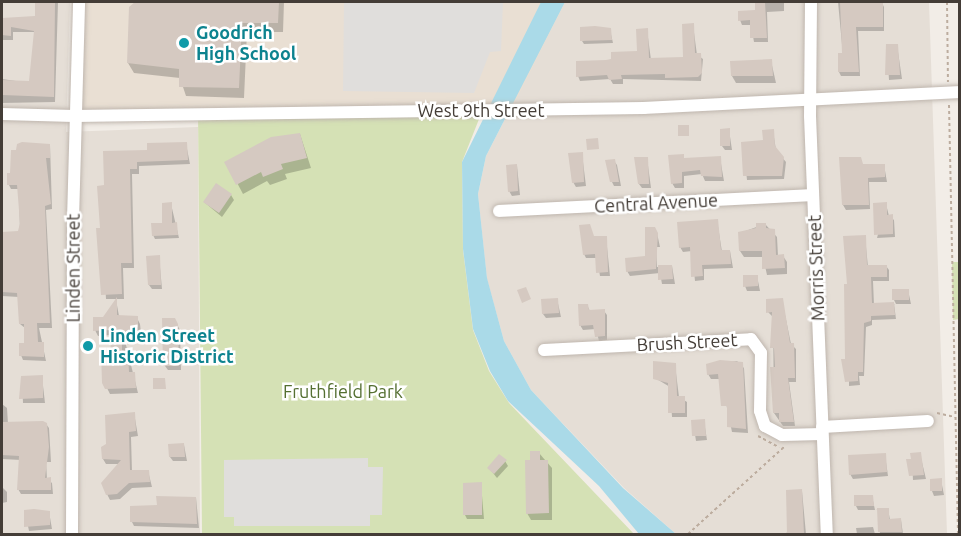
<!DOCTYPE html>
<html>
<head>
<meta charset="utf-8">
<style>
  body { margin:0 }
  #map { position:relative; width:961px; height:536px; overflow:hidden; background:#f2ede7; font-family:Ubuntu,sans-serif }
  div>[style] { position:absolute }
  .residential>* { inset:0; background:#e5ded6 }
  .education>* { inset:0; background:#e9dfd3 }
  .green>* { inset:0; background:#d5e1b5 }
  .parking>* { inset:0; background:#e0dedc }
  .water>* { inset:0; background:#aadae8 }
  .shadow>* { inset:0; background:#0003 }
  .building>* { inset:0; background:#d5c9c1 }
  .path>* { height:2px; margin-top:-1px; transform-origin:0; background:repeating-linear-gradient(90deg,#bcac9e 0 3px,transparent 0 6px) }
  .roads { filter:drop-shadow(0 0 2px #bfb6ae) drop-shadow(0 0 2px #bfb6ae) }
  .minor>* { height:12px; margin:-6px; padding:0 6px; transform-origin:6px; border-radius:6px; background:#fff }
  .dots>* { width:16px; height:16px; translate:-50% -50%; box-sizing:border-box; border:3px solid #fff; border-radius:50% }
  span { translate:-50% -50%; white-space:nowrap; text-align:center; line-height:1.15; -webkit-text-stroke:5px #fff; paint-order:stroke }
  .culture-label { font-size:18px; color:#0d838f; font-weight:700 }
  .left { translate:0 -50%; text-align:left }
  .street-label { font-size:18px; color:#443d37 }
  .park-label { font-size:18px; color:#546f31 }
  .frame { position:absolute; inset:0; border:3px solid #443d37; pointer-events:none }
</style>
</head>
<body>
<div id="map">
  <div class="residential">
    <i style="clip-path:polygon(2px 2px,70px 2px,66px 132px,198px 127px,200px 534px,2px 534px)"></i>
    <i style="clip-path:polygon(565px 2px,929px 2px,947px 534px,676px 534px,624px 488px,531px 390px,504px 341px,487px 279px,478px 194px,486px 156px)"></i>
  </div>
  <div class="education">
    <i style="clip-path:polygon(79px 2px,565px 2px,511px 110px,74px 116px)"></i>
  </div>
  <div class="green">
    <i style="clip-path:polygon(483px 109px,462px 162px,463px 250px,473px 330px,489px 371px,509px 403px,634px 534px,202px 534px,198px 113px)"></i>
    <i style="clip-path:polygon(952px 262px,959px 262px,959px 319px,953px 320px)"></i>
  </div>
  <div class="parking">
    <i style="clip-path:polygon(344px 2px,503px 2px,501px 51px,490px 52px,474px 93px,343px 91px)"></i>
    <i style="clip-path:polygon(368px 458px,368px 467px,383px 467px,382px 515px,370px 515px,370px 526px,234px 526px,234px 517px,224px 517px,224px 460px)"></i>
  </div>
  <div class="water">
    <i style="clip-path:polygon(541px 2px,565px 2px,486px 156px,478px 194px,487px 278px,504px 341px,531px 390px,623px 488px,676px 534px,639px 534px,599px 486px,508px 401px,490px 371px,473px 329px,463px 249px,462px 162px)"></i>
  </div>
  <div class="shadow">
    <i style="clip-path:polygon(37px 2px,58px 2px,55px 102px,2px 103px,2px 79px,30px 83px,35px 32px,13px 32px,13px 40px,2px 40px,2px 19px,36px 17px)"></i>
    <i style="clip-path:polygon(137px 2px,284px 2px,283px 32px,247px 32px,244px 98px,186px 96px,180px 78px,134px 73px,128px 63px,130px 7px)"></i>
    <i style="clip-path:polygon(756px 2px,784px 2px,784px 11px,767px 12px,768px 42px,754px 42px,751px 25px,742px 25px,740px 20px,757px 12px)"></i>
    <i style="clip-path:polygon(838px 2px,882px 3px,884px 7px,884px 31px,858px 31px,860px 76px,841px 76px,839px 72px,843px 55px)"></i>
    <i style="clip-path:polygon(693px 25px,697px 55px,703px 59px,701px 81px,623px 79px,623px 84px,613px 84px,610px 79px,580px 81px,578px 76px,606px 61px,638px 53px,647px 30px,651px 60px,685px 58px)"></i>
    <i style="clip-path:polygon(610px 30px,613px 43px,584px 44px,582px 41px)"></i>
    <i style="clip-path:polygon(897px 45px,902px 79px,889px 80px,887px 46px)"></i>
    <i style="clip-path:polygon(771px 61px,776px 83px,736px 83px,732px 76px)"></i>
    <i style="clip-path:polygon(729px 130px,732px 150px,725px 150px,722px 146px)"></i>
    <i style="clip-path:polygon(773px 131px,776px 150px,786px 162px,784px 179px,747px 180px,743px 143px,764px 142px)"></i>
    <i style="clip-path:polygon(300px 134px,311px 168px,285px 174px,287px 179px,270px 185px,267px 181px,243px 194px,226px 162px)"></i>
    <i style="clip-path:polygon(186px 144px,190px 164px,139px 166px,139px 174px,132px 174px,134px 268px,123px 268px,124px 299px,106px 299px,102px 229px,106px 187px,148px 151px)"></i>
    <i style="clip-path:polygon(50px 145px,52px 209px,46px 210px,52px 328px,39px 328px,46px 361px,23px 360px,21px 355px,26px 344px,25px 328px,20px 324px,19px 297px,2px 296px,2px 233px,20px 232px,19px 189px,11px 189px,9px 185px)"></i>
    <i style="clip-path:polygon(582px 154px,586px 186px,576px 187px,573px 182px)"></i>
    <i style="clip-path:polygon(683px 156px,685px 160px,720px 158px,724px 181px,705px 181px,702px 174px,684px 176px,684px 188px,675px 188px,672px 183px)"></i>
    <i style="clip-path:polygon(647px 158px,651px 188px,642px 188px,639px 184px)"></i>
    <i style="clip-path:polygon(614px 161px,617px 165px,621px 186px,614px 186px,612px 182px)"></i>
    <i style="clip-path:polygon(884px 165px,887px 182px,869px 182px,870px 209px,846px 210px,843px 205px,863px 166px)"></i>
    <i style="clip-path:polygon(517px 166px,520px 195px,512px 196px,509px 191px)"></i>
    <i style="clip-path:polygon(231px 195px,234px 200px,222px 217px,204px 202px)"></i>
    <i style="clip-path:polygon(171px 204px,179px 238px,155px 239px,153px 235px,164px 224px)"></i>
    <i style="clip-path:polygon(886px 204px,889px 216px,894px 220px,895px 237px,877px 238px)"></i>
    <i style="clip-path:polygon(717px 220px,722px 252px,730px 251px,733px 268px,704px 269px,704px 280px,695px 281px,692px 251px,683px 252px,680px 247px)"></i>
    <i style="clip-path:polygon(765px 224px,777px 237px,778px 256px,783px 256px,787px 262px,787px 274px,767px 275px,763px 257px,744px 257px,740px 251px,740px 233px)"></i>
    <i style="clip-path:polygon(657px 233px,660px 247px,656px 247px,657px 267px,672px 266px,675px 284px,662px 284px,660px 273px,630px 276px,627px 271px,647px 257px)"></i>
    <i style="clip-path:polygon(606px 237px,610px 276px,600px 276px,597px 258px,586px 258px,584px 254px)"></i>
    <i style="clip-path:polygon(865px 237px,868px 267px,886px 266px,889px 270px,889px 281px,873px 281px,874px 305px,896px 304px,894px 300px,908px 290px,911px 304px,894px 304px,896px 319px,872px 320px,872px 325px,866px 327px,864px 376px,859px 376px,860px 385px,849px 386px,849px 285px)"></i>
    <i style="clip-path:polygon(159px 257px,162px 289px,152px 289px,149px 285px)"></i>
    <i style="clip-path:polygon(757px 276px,760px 291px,747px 291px,745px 286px)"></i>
    <i style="clip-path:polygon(557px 299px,561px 317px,546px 318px,543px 314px)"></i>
    <i style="clip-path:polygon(116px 300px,119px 316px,137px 318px,140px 324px,141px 333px,124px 337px,138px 393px,110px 394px,107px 388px,112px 335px,98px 336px,95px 330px)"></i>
    <i style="clip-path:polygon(782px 300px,791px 344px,796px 349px,796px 382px,789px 382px,795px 426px,783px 426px,774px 413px,773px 317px,768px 312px)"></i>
    <i style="clip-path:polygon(587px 305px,590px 311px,604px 311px,607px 315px,607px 340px,599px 341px,596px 329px,583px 330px,580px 325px)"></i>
    <i style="clip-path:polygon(174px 319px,180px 330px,181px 370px,168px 370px,165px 366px)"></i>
    <i style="clip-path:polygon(737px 361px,744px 368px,748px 433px,732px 432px,721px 379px,711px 379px,708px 374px,708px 365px)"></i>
    <i style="clip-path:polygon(675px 365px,679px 397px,687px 402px,687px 417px,672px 417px,670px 387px,655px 378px)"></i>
    <i style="clip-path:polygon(42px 377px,45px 403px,23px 403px,22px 378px)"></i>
    <i style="clip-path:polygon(2px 404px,7px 408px,8px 424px,46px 424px,49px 428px,51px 462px,46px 462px,47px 479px,52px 483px,53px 494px,21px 494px,18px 489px,21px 460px,2px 459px)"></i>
    <i style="clip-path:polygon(134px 413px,138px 436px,131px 437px,132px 472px,148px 471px,152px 487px,132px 488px,120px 499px,110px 500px,107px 494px,119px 464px,106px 464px,103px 459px)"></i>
    <i style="clip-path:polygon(693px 421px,704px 421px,707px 440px,696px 441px)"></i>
    <i style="clip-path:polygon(184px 445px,187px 461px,173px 461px,170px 457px)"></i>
    <i style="clip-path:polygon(539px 453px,552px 468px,552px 520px,531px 520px,527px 513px,532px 461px)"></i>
    <i style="clip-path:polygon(920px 454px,926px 479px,913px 480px,912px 460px)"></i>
    <i style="clip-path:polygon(885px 455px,888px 476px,853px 479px,850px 474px)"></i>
    <i style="clip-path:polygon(505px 461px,508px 466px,497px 478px,489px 468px)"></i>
    <i style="clip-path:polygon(941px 480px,944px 495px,934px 496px,932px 491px)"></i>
    <i style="clip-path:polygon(481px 484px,484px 519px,467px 519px,465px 515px)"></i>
    <i style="clip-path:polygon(2px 487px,7px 492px,7px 502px,2px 503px)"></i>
    <i style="clip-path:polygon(802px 491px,806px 534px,784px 534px,788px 532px)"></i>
    <i style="clip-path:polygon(872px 496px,875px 510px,888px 509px,890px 520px,901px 520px,903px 534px,880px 534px,878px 510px,858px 510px,856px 506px)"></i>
    <i style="clip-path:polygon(196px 498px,199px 528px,134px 526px,132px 522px,158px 506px)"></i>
    <i style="clip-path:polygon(25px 511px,49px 512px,52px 529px,29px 531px)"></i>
    <i style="clip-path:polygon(873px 527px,875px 534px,857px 534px,856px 528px)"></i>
  </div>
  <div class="building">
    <i style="clip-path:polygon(35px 2px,55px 2px,54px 97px,2px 95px,2px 80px,29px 81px,34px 31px,11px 27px,11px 36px,2px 35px,2px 18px,35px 16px)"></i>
    <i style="clip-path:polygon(135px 2px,279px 2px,278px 23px,242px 23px,239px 88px,179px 87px,179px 69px,127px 63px,129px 7px)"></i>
    <i style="clip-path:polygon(755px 2px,765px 2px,767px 38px,750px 38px,750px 20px,738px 21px,738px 11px,755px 10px)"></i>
    <i style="clip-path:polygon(840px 2px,883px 2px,883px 27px,856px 27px,859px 72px,838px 72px,838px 53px,842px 53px)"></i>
    <i style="clip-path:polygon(694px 23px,695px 53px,701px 53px,702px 73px,698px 77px,665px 78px,665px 74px,621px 75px,622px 79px,609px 80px,607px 75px,576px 77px,576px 61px,606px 60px,611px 59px,611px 52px,637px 51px,636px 29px,648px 28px,649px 58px,683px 57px,682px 24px)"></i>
    <i style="clip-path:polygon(595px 26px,611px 28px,612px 40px,580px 41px,580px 27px)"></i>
    <i style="clip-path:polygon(886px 44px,898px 44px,900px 75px,885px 75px)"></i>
    <i style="clip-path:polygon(772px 59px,773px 76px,731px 76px,730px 61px)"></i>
    <i style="clip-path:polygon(678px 125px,689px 125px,689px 136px,678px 136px)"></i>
    <i style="clip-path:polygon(730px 128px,730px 146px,720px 146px,720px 129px)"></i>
    <i style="clip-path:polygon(774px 129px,775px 146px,784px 157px,782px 176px,743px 176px,741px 142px,763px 140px,762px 130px)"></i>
    <i style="clip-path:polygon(300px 133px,307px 158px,281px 164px,283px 169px,263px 177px,261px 172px,236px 185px,224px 162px,271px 137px)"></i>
    <i style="clip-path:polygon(598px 138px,599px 149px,587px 150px,586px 139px)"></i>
    <i style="clip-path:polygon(22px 142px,50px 144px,50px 158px,46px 158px,51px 204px,45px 206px,50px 323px,37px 323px,38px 342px,44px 342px,44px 357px,19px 356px,19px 343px,24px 343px,24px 324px,19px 324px,17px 293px,2px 292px,2px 232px,18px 231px,20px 223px,17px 185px,7px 185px,7px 173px,10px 173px,11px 150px,16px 150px,17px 144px)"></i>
    <i style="clip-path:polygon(187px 142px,188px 160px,137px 162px,137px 169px,130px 169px,132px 263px,121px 263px,122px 294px,101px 295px,96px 228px,100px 228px,97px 186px,104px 185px,103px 151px,147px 150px,147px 143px)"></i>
    <i style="clip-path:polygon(583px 152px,584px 182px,572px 183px,568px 153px)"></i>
    <i style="clip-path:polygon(684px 154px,684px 158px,721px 156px,722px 177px,701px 176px,700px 170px,682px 172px,682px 183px,671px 184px,668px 155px)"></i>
    <i style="clip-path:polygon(634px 157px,648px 157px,649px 184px,638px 184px)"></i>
    <i style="clip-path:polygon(839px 157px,861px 157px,863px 164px,885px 164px,885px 177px,868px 178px,869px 205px,842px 205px)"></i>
    <i style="clip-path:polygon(615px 159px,619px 182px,610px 182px,605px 160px)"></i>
    <i style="clip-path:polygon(517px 164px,518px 191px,508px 192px,506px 165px)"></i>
    <i style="clip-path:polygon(216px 183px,232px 194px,219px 213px,203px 202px)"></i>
    <i style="clip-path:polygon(172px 202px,172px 223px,177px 222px,178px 235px,152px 236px,151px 223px,162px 223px,162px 203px)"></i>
    <i style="clip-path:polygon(887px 202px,887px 215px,893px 214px,893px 234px,874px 235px,873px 203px)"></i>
    <i style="clip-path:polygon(718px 219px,721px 250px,730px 250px,731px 264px,702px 265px,703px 276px,691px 277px,690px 247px,679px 248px,677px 222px)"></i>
    <i style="clip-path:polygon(756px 223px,766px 223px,766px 228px,775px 229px,776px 255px,784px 254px,785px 268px,762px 269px,762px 251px,739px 251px,738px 232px,756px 228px)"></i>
    <i style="clip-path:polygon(590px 224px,594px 236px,607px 236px,608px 272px,596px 273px,595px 254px,583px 255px,579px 225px)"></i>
    <i style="clip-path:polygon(645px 227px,655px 227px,658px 233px,656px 269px,626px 272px,625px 258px,645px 256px)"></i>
    <i style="clip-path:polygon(866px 235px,867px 265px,887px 265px,887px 277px,871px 277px,872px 303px,894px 302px,895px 315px,871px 316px,871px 321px,864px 323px,863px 372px,858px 372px,858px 381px,845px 382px,841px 359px,845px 359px,844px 284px,847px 284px,843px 236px)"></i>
    <i style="clip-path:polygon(160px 255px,161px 285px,148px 285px,146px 256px)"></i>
    <i style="clip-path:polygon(658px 265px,672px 265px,673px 279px,658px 280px)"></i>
    <i style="clip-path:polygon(743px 275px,758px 275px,758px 286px,743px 287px)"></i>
    <i style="clip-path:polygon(526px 287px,531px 299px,522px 303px,517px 290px)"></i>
    <i style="clip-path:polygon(892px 289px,909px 289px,909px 300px,892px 300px)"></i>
    <i style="clip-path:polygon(117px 297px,117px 315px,138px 316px,138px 327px,122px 332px,122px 352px,128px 352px,129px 372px,135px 372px,136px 388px,105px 389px,102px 383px,101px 350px,111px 350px,110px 330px,93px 331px,93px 317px,103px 317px)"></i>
    <i style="clip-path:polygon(558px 298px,559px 313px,542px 314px,541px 299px)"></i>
    <i style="clip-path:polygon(783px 298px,790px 343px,794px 343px,795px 378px,788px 378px,794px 422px,779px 422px,779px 413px,773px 413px,770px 367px,775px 367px,774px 348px,770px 348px,772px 312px,766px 313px,766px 299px)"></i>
    <i style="clip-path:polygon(578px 304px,588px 304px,589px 310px,605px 309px,605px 336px,595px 337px,593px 325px,579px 326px)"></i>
    <i style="clip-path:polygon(162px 318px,175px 318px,178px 324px,179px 366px,163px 366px)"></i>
    <i style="clip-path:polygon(720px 360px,743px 362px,746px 429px,727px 427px,727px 406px,721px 406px,718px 374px,707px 375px,706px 364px)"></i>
    <i style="clip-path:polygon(653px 361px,676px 363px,677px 396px,685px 396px,685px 413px,668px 413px,668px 383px,653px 379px)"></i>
    <i style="clip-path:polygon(43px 375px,43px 398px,19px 399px,21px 376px)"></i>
    <i style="clip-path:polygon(153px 378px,165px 378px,166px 389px,153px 389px)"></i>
    <i style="clip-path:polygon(135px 412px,136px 431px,129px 432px,130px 470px,149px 470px,150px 482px,129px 483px,117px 494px,106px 495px,101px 483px,121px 460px,102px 459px,101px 447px,106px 444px,105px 415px)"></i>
    <i style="clip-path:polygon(705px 419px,706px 436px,692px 436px,691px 420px)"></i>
    <i style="clip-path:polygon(43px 421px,47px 423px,49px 447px,45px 478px,51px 477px,51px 490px,17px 490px,19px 456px,2px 455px,2px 422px)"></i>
    <i style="clip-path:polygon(184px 443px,185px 457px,169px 457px,168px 444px)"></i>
    <i style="clip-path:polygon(530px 451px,540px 451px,540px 460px,548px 460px,549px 513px,526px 514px,525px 460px,530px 460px)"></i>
    <i style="clip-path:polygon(921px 452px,924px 475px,909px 476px,906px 459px,911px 459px,910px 453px)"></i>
    <i style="clip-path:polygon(886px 453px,887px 472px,849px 475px,848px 455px)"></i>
    <i style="clip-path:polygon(499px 454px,507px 460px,494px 474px,487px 468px)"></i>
    <i style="clip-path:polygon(942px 478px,942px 491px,930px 491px,930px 479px)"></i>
    <i style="clip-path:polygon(482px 482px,482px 515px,463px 515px,463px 483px)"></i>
    <i style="clip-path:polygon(802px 489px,804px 534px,787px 534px,786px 490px)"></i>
    <i style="clip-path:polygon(854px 495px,873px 495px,874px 506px,854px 506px)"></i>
    <i style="clip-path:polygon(156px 496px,196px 497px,197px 524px,130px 522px,130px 506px,157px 505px)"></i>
    <i style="clip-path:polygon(877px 508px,889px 508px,889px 519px,901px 518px,902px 532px,878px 532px)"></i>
    <i style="clip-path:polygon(34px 509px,50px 511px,50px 525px,24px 527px,24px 510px)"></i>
  </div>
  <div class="path">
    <i style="left:947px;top:2px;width:80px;rotate:89.3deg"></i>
    <i style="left:949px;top:105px;width:429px;rotate:88.8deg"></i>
    <i style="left:937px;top:413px;width:18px;rotate:13deg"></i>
    <i style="left:758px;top:436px;width:24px;rotate:28deg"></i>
    <i style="left:688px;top:534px;width:130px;rotate:-42.2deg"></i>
  </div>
  <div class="roads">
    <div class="minor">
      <i style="left:811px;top:2px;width:114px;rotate:90.5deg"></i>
      <i style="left:810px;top:116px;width:418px;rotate:87.7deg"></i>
      <i style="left:2px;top:114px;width:72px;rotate:1.6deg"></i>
      <i style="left:74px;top:116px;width:570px;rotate:-0.8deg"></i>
      <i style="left:644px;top:108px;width:316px;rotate:-2.9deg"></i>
      <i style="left:499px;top:211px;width:314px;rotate:-2.9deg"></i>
      <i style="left:544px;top:350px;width:207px;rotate:-3deg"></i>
      <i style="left:751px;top:339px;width:17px;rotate:54deg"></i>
      <i style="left:761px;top:353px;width:58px;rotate:91deg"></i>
      <i style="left:760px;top:411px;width:16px;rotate:72deg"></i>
      <i style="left:765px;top:426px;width:19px;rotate:28deg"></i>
      <i style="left:782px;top:435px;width:40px;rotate:-1.4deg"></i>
      <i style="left:822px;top:427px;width:106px;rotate:-3.2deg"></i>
      <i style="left:72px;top:534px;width:314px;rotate:-89.8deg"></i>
      <i style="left:73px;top:220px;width:218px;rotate:-88.4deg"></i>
    </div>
  </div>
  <div class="dots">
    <i style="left:184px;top:43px;background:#0f9aa8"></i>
    <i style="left:88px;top:346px;background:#0f9aa8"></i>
  </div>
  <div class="culture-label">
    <span class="left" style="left:196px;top:43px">Goodrich<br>High School</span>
    <span class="left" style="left:100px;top:346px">Linden Street<br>Historic District</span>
  </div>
  <div class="street-label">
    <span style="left:481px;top:110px">West 9th Street</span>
    <span style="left:656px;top:203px;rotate:-3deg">Central Avenue</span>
    <span style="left:73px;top:268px;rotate:-90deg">Linden Street</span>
    <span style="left:816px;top:268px;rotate:-92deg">Morris Street</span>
    <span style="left:687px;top:342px;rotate:-3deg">Brush Street</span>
  </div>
  <div class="park-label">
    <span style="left:343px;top:391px">Fruthfield Park</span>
  </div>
  <div class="frame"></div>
</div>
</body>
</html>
